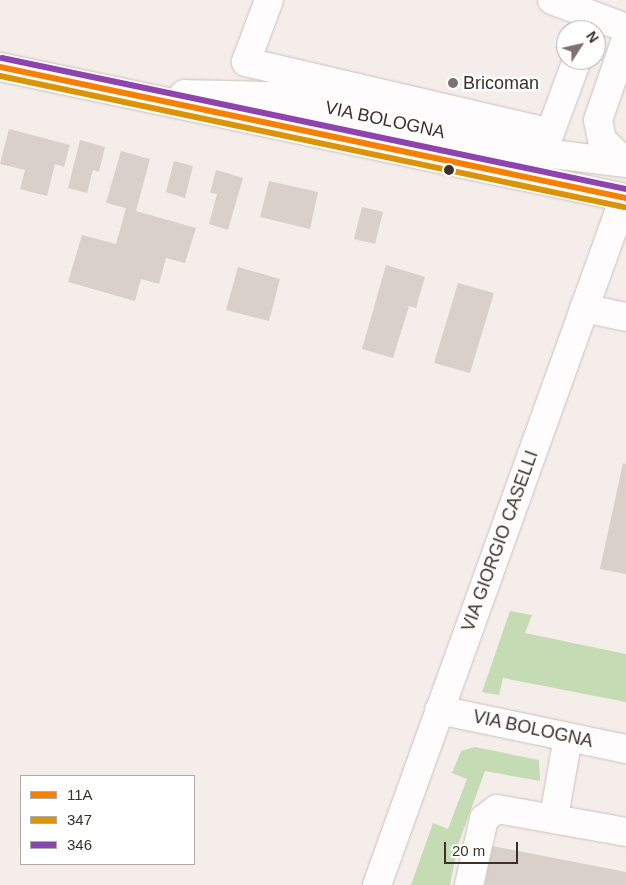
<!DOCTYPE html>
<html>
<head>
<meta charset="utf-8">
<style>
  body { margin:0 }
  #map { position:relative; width:626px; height:885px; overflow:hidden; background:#f5edea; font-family:Helvetica,sans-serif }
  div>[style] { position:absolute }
  .green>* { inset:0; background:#c5dbb4 }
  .building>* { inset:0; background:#d9cfcb }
  .roads { filter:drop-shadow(0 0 1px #cbc1bc) drop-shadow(0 0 1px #cbc1bc) }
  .minor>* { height:28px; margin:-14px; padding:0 14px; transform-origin:14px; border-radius:14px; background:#fefcfc }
  .major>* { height:28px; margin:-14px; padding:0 14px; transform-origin:14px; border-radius:14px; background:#fefcfc }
  .bus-1>* { height:6px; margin:-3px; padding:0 3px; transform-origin:3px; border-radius:3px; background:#f58002 }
  .bus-2>* { height:6px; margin:-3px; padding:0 3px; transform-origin:3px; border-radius:3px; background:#db9406 }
  .bus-3>* { height:6px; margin:-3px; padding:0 3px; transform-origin:3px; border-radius:3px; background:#8e44ad }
  .dots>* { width:14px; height:14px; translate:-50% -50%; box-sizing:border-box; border:2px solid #fff; border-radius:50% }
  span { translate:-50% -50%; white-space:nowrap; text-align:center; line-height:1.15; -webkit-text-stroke:5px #fff; paint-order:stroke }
  .poi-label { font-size:18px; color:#3d3029 }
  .left { translate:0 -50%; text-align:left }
  .street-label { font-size:18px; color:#3d3029 }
  .legend { position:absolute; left:20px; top:775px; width:175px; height:90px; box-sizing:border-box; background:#fff; border:1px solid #b1aca9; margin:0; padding:6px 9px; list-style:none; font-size:15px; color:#3d3029 }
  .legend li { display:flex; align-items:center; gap:10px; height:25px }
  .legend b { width:25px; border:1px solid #b1aca9 }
  .north { position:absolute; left:556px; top:20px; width:50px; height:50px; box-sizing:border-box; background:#fff; border:1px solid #b1aca9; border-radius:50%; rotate:55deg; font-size:14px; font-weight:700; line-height:20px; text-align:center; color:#3d3029 }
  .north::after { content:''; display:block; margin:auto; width:18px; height:22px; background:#7d726d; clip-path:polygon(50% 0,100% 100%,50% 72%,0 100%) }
  .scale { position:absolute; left:444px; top:842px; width:74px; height:22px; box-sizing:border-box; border:2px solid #3d3029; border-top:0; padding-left:6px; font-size:15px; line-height:18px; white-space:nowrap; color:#3d3029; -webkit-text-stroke:4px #fff; paint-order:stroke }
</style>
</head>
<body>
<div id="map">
  <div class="green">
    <i style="clip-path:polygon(510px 611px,532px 615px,525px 633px,626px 654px,626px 702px,503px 678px,499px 695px,482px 692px)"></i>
    <i style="clip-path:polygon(475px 747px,539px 760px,540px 781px,485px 771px,458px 845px,450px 885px,411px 885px,433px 823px,448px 829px,467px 779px,452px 773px,461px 751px)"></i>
  </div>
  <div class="building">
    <i style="clip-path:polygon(9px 129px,70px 145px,64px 167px,55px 164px,47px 196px,20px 189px,25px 170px,0 164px)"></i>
    <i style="clip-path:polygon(80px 140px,105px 147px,99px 172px,93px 170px,87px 193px,68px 188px)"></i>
    <i style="clip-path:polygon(121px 151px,150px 159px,136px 211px,196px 228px,185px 263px,166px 258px,159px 284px,141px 279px,135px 301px,68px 282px,82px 235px,116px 244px,126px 208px,106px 203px)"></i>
    <i style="clip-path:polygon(174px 161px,193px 166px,185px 198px,166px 192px)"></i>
    <i style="clip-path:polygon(216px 170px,243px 178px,228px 230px,209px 224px,217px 194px,210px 193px)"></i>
    <i style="clip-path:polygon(269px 181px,318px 192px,310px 229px,260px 217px)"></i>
    <i style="clip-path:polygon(362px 207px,383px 212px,375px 244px,354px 239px)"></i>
    <i style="clip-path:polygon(386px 265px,425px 277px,416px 308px,409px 306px,393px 358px,362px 349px)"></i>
    <i style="clip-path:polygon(238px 267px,280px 279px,269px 321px,226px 310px)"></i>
    <i style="clip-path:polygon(458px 283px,494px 293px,470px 373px,434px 363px)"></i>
    <i style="clip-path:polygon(623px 463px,626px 464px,626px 574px,600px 569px)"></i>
    <i style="clip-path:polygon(492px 846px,626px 872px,626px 885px,485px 885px)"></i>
  </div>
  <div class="roads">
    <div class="minor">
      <i style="left:269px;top:0;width:66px;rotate:110.4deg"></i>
      <i style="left:246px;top:62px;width:312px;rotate:13.1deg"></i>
      <i style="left:550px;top:133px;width:78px;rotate:-69.7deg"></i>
      <i style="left:552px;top:0;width:79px;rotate:20.7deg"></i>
      <i style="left:626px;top:163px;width:33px;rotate:-136deg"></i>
      <i style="left:602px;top:140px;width:20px;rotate:-101deg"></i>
      <i style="left:598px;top:120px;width:86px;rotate:-70.9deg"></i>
      <i style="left:584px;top:308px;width:43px;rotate:12.1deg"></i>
      <i style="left:439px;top:710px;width:191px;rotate:11.8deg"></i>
      <i style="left:554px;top:817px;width:81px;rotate:-80.1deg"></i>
      <i style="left:377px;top:885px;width:730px;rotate:-70.22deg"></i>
      <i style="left:469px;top:885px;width:68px;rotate:-77.2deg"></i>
      <i style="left:484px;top:819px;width:16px;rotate:-38deg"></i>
      <i style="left:497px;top:809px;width:131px;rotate:10.1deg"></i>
    </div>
    <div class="major">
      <i style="left:0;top:67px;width:640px;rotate:11.82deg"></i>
      <i style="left:184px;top:94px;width:87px;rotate:1.3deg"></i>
      <i style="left:271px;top:96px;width:279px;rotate:11.8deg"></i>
      <i style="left:544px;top:153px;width:83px;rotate:7deg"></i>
    </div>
  </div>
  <div class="bus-1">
    <i style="left:0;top:67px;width:640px;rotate:11.82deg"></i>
  </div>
  <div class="bus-2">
    <i style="left:0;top:76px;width:638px;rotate:11.86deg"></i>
  </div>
  <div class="bus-3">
    <i style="left:2px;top:58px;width:638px;rotate:11.86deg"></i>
  </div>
  <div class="dots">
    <i style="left:453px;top:83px;background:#7d726d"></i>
    <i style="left:449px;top:170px;background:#3d3029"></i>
  </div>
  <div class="poi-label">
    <span class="left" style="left:463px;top:83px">Bricoman</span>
  </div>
  <div class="street-label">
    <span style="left:385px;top:120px;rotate:12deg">VIA BOLOGNA</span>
    <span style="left:500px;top:541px;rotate:-70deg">VIA GIORGIO CASELLI</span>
    <span style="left:533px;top:729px;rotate:12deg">VIA BOLOGNA</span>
  </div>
  <ul class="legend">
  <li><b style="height:6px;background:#f58002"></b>11A</li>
  <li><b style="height:6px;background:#db9406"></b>347</li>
  <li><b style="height:6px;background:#8e44ad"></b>346</li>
  </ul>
  <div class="north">N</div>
  <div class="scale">20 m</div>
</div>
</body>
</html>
